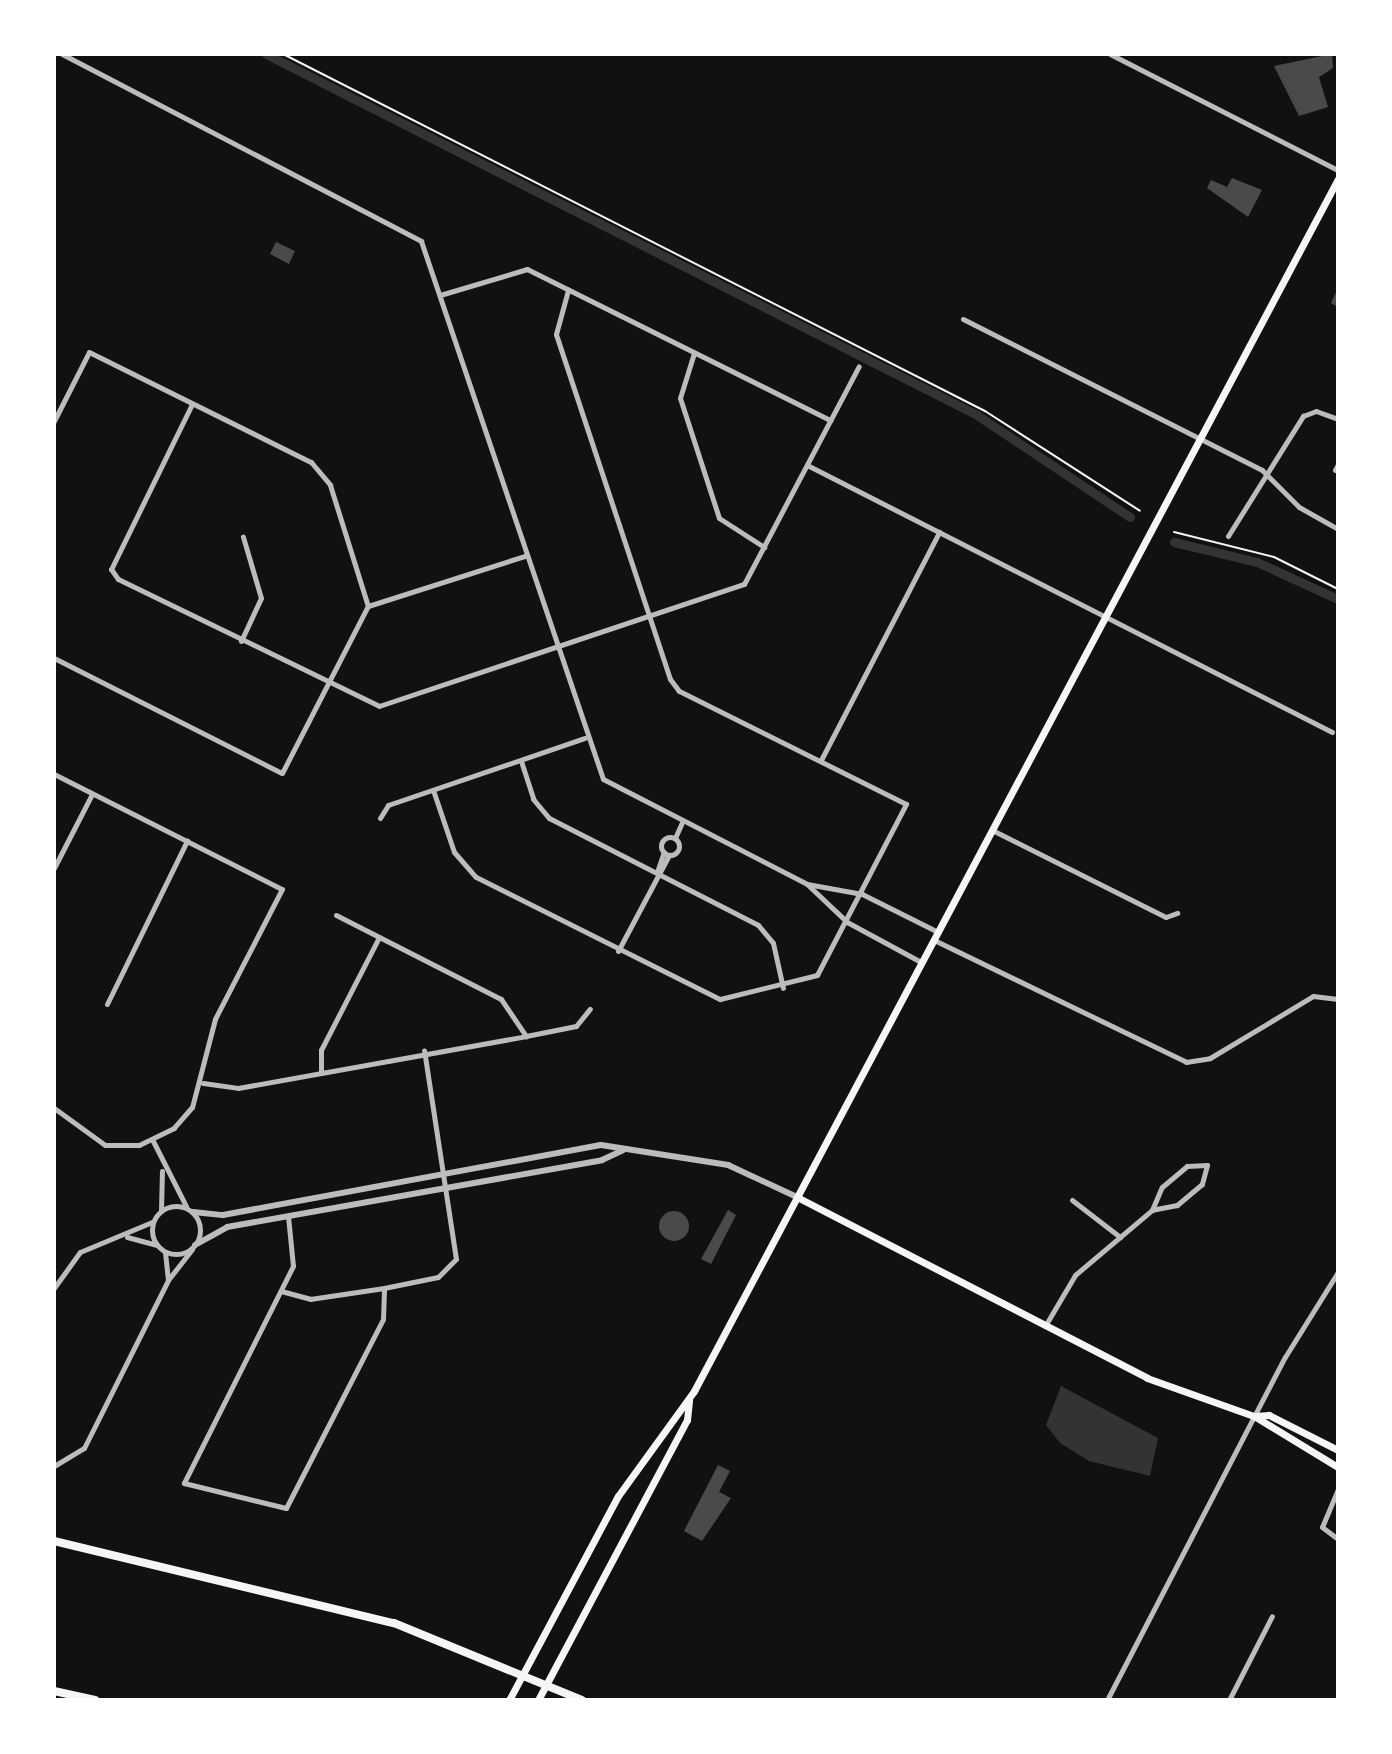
<!DOCTYPE html>
<html>
<head>
<meta charset="utf-8">
<style>
  body { margin:0 }
  #map { position:relative; width:1392px; height:1754px; overflow:hidden; background:#111; font-family:Overpass,sans-serif }
  div>[style] { position:absolute }
  .water>* { inset:0; background:#333 }
  .canal>* { height:9px; margin:-4.5px; padding:0 4.5px; transform-origin:4.5px; border-radius:4.5px; background:#333 }
  .building>* { inset:0; background:#4a4a4a }
  .round { border-radius:50% }
  .path>* { height:2px; margin:-1px; padding:0 1px; transform-origin:1px; border-radius:1px; background:#f5f5f5 }
  .minor>* { height:5px; margin:-2.5px; padding:0 2.5px; transform-origin:2.5px; border-radius:2.5px; background:#bcbcbc }
  .minor>.ring { margin:-2.5px; padding:0; box-sizing:content-box; background:none; border:5px solid #bcbcbc; border-radius:50% }
  .tertiary>* { height:6px; margin:-3px; padding:0 3px; transform-origin:3px; border-radius:3px; background:#bcbcbc }
  .secondary>* { height:7px; margin:-3.5px; padding:0 3.5px; transform-origin:3.5px; border-radius:3.5px; background:#f5f5f5 }
  .primary>* { height:7px; margin:-3.5px; padding:0 3.5px; transform-origin:3.5px; border-radius:3.5px; background:#f5f5f5 }
  .trunk>* { height:8px; margin:-4px; padding:0 4px; transform-origin:4px; border-radius:4px; background:#f5f5f5 }
  span { translate:-50% -50%; white-space:nowrap; text-align:center; line-height:1.15; -webkit-text-stroke:7px #fff; paint-order:stroke }
  .frame { position:absolute; inset:0; border:56px solid #fff; pointer-events:none }
</style>
</head>
<body>
<div id="map">
  <div class="water">
    <i style="clip-path:polygon(1061px 1386px,1158px 1438px,1150px 1476px,1089px 1461px,1060px 1443px,1046px 1425px)"></i>
  </div>
  <div class="canal">
    <i style="left:266px;top:54px;width:797px;rotate:26.92deg"></i>
    <i style="left:977px;top:415px;width:184px;rotate:33.7deg"></i>
    <i style="left:1174px;top:542px;width:85px;rotate:13.5deg"></i>
    <i style="left:1257px;top:562px;width:89px;rotate:24.6deg"></i>
  </div>
  <div class="building">
    <i style="clip-path:polygon(1332px 54px,1333px 68px,1319px 77px,1328px 107px,1299px 116px,1274px 66px)"></i>
    <i style="clip-path:polygon(1232px 178px,1262px 190px,1248px 217px,1207px 188px,1211px 180px,1227px 187px)"></i>
    <i style="clip-path:polygon(276px 242px,295px 251px,289px 264px,270px 254px)"></i>
    <i style="clip-path:polygon(1338px 288px,1338px 307px,1331px 303px)"></i>
    <i style="clip-path:polygon(728px 1210px,736px 1215px,711px 1264px,701px 1259px)"></i>
    <i class="round" style="left:659px;top:1211px;width:30px;height:30px"></i>
    <i style="clip-path:polygon(718px 1465px,730px 1471px,719px 1492px,731px 1498px,702px 1541px,684px 1531px)"></i>
  </div>
  <div class="path">
    <i style="left:283px;top:54px;width:788px;rotate:26.96deg"></i>
    <i style="left:985px;top:411px;width:184px;rotate:32.8deg"></i>
    <i style="left:1174px;top:532px;width:103px;rotate:14deg"></i>
    <i style="left:1274px;top:557px;width:72px;rotate:26.6deg"></i>
  </div>
  <div class="minor">
    <i style="left:62px;top:54px;width:405px;rotate:27.5deg"></i>
    <i style="left:421px;top:241px;width:568px;rotate:71.31deg"></i>
    <i style="left:603px;top:779px;width:229px;rotate:27.2deg"></i>
    <i style="left:807px;top:884px;width:56px;rotate:10.3deg"></i>
    <i style="left:862px;top:894px;width:85px;rotate:26.6deg"></i>
    <i style="left:1110px;top:54px;width:256px;rotate:27deg"></i>
    <i style="left:440px;top:295px;width:91px;rotate:-16.6deg"></i>
    <i style="left:527px;top:269px;width:339px;rotate:26.5deg"></i>
    <i style="left:963px;top:319px;width:335px;rotate:26.8deg"></i>
    <i style="left:1262px;top:470px;width:52px;rotate:45deg"></i>
    <i style="left:1299px;top:507px;width:45px;rotate:29.4deg"></i>
    <i style="left:694px;top:353px;width:47px;rotate:107.3deg"></i>
    <i style="left:680px;top:398px;width:126px;rotate:72deg"></i>
    <i style="left:719px;top:518px;width:54px;rotate:32.8deg"></i>
    <i style="left:192px;top:404px;width:184px;rotate:116.1deg"></i>
    <i style="left:111px;top:569px;width:12px;rotate:55deg"></i>
    <i style="left:118px;top:579px;width:290px;rotate:25.9deg"></i>
    <i style="left:379px;top:706px;width:385px;rotate:-18.5deg"></i>
    <i style="left:744px;top:584px;width:246px;rotate:-62.2deg"></i>
    <i style="left:54px;top:421px;width:77px;rotate:-63.1deg"></i>
    <i style="left:89px;top:352px;width:248px;rotate:26.4deg"></i>
    <i style="left:311px;top:462px;width:30px;rotate:50deg"></i>
    <i style="left:330px;top:485px;width:127px;rotate:72.6deg"></i>
    <i style="left:807px;top:465px;width:589px;rotate:26.96deg"></i>
    <i style="left:1335px;top:470px;width:7px;rotate:-63deg"></i>
    <i style="left:1228px;top:536px;width:142px;rotate:-58deg"></i>
    <i style="left:1303px;top:416px;width:14px;rotate:-21deg"></i>
    <i style="left:1316px;top:411px;width:23px;rotate:20deg"></i>
    <i style="left:241px;top:641px;width:47px;rotate:-65.1deg"></i>
    <i style="left:261px;top:598px;width:64px;rotate:-106.4deg"></i>
    <i style="left:54px;top:658px;width:255px;rotate:26.8deg"></i>
    <i style="left:282px;top:773px;width:188px;rotate:-62.8deg"></i>
    <i style="left:368px;top:606px;width:165px;rotate:-17.7deg"></i>
    <i style="left:821px;top:760px;width:257px;rotate:-62.6deg"></i>
    <i style="left:521px;top:761px;width:40px;rotate:72deg"></i>
    <i style="left:533px;top:799px;width:25px;rotate:50deg"></i>
    <i style="left:549px;top:818px;width:235px;rotate:27.1deg"></i>
    <i style="left:758px;top:925px;width:23px;rotate:50deg"></i>
    <i style="left:773px;top:943px;width:46px;rotate:77.5deg"></i>
    <i style="left:54px;top:774px;width:255px;rotate:26.8deg"></i>
    <i style="left:282px;top:889px;width:146px;rotate:117.3deg"></i>
    <i style="left:215px;top:1019px;width:91px;rotate:104.6deg"></i>
    <i style="left:192px;top:1107px;width:28px;rotate:131deg"></i>
    <i style="left:174px;top:1128px;width:39px;rotate:154deg"></i>
    <i style="left:139px;top:1145px;width:34px;rotate:180deg"></i>
    <i style="left:105px;top:1145px;width:63px;rotate:-144deg"></i>
    <i style="left:433px;top:790px;width:65px;rotate:71.3deg"></i>
    <i style="left:454px;top:852px;width:33px;rotate:49deg"></i>
    <i style="left:476px;top:877px;width:273px;rotate:26.6deg"></i>
    <i style="left:720px;top:999px;width:100px;rotate:-13.9deg"></i>
    <i style="left:817px;top:975px;width:193px;rotate:-62.5deg"></i>
    <i style="left:906px;top:804px;width:254px;rotate:-153.5deg"></i>
    <i style="left:679px;top:691px;width:15px;rotate:-127deg"></i>
    <i style="left:670px;top:679px;width:363px;rotate:-108.3deg"></i>
    <i style="left:556px;top:334px;width:46px;rotate:-74.7deg"></i>
    <i style="left:380px;top:818px;width:15px;rotate:-58deg"></i>
    <i style="left:388px;top:805px;width:208px;rotate:-18.8deg"></i>
    <i style="left:994px;top:831px;width:192px;rotate:26.6deg"></i>
    <i style="left:1166px;top:917px;width:12px;rotate:-20deg"></i>
    <i class="ring" style="left:661px;top:837px;width:13px;height:13px"></i>
    <i style="left:675px;top:838px;width:17px;rotate:-66deg"></i>
    <i style="left:54px;top:868px;width:83px;rotate:-62.8deg"></i>
    <i style="left:657px;top:872px;width:21px;rotate:-71deg"></i>
    <i style="left:808px;top:885px;width:54px;rotate:43.5deg"></i>
    <i style="left:847px;top:922px;width:84px;rotate:28.4deg"></i>
    <i style="left:336px;top:915px;width:185px;rotate:27deg"></i>
    <i style="left:501px;top:999px;width:45px;rotate:56deg"></i>
    <i style="left:934px;top:940px;width:280px;rotate:25.8deg"></i>
    <i style="left:1186px;top:1062px;width:24px;rotate:-9deg"></i>
    <i style="left:1210px;top:1058px;width:120px;rotate:-31deg"></i>
    <i style="left:1313px;top:996px;width:25px;rotate:7deg"></i>
    <i style="left:618px;top:951px;width:109px;rotate:-62deg"></i>
    <i style="left:107px;top:1004px;width:182px;rotate:-63.9deg"></i>
    <i style="left:321px;top:1073px;width:23px;rotate:-90deg"></i>
    <i style="left:321px;top:1050px;width:127px;rotate:-62.8deg"></i>
    <i style="left:203px;top:1083px;width:35px;rotate:8deg"></i>
    <i style="left:238px;top:1088px;width:293px;rotate:-10.2deg"></i>
    <i style="left:526px;top:1036px;width:51px;rotate:-11.3deg"></i>
    <i style="left:576px;top:1026px;width:22px;rotate:-51deg"></i>
    <i style="left:153px;top:1141px;width:73px;rotate:63.1deg"></i>
    <i style="left:1072px;top:1200px;width:61px;rotate:37.6deg"></i>
    <i class="ring" style="left:152px;top:1206px;width:43px;height:43px"></i>
    <i style="left:161px;top:1211px;width:40px;rotate:-88.6deg"></i>
    <i style="left:288px;top:1216px;width:50px;rotate:84.3deg"></i>
    <i style="left:293px;top:1266px;width:243px;rotate:116.7deg"></i>
    <i style="left:184px;top:1483px;width:105px;rotate:13.8deg"></i>
    <i style="left:286px;top:1508px;width:212px;rotate:-62.8deg"></i>
    <i style="left:383px;top:1319px;width:31px;rotate:-88deg"></i>
    <i style="left:127px;top:1237px;width:30px;rotate:15deg"></i>
    <i style="left:165px;top:1252px;width:27px;rotate:84deg"></i>
    <i style="left:54px;top:1288px;width:44px;rotate:-54.2deg"></i>
    <i style="left:80px;top:1252px;width:78px;rotate:-22.6deg"></i>
    <i style="left:281px;top:1291px;width:30px;rotate:15deg"></i>
    <i style="left:310px;top:1299px;width:75px;rotate:-8.5deg"></i>
    <i style="left:384px;top:1288px;width:55px;rotate:-11.5deg"></i>
    <i style="left:438px;top:1277px;width:25px;rotate:-45deg"></i>
    <i style="left:456px;top:1259px;width:211px;rotate:-98.7deg"></i>
    <i style="left:1045px;top:1326px;width:59px;rotate:-59.5deg"></i>
    <i style="left:1075px;top:1275px;width:101px;rotate:-40.2deg"></i>
    <i style="left:1152px;top:1210px;width:25px;rotate:-67deg"></i>
    <i style="left:1162px;top:1187px;width:33px;rotate:-40deg"></i>
    <i style="left:1187px;top:1166px;width:20px;rotate:-3deg"></i>
    <i style="left:1207px;top:1165px;width:20px;rotate:105deg"></i>
    <i style="left:1202px;top:1184px;width:33px;rotate:140deg"></i>
    <i style="left:1177px;top:1205px;width:25px;rotate:169deg"></i>
    <i style="left:54px;top:1466px;width:35px;rotate:-31deg"></i>
    <i style="left:84px;top:1448px;width:188px;rotate:-63.4deg"></i>
    <i style="left:168px;top:1280px;width:39px;rotate:-52deg"></i>
    <i style="left:1338px;top:1489px;width:41px;rotate:112.8deg"></i>
    <i style="left:1322px;top:1527px;width:20px;rotate:37deg"></i>
    <i style="left:1107px;top:1700px;width:386px;rotate:-62.6deg"></i>
    <i style="left:1285px;top:1357px;width:100px;rotate:-58.1deg"></i>
    <i style="left:1229px;top:1700px;width:94px;rotate:-62.9deg"></i>
  </div>
  <div class="tertiary">
    <i style="left:193px;top:1212px;width:30px;rotate:6deg"></i>
    <i style="left:223px;top:1215px;width:384px;rotate:-10.5deg"></i>
    <i style="left:601px;top:1145px;width:129px;rotate:8.9deg"></i>
    <i style="left:728px;top:1165px;width:76px;rotate:24.9deg"></i>
    <i style="left:195px;top:1245px;width:37px;rotate:-29deg"></i>
    <i style="left:227px;top:1227px;width:381px;rotate:-10.1deg"></i>
    <i style="left:602px;top:1160px;width:23px;rotate:-25deg"></i>
  </div>
  <div class="secondary">
    <i style="left:797px;top:1197px;width:394px;rotate:27.3deg"></i>
    <i style="left:1147px;top:1378px;width:114px;rotate:19.6deg"></i>
    <i style="left:1254px;top:1416px;width:15px;rotate:-4deg"></i>
    <i style="left:1269px;top:1415px;width:77px;rotate:26.9deg"></i>
    <i style="left:1254px;top:1416px;width:98px;rotate:31.3deg"></i>
  </div>
  <div class="primary">
    <i style="left:509px;top:1700px;width:231px;rotate:-61.9deg"></i>
    <i style="left:618px;top:1496px;width:130px;rotate:-54.1deg"></i>
    <i style="left:694px;top:1391px;width:1372px;rotate:-62.02deg"></i>
    <i style="left:538px;top:1700px;width:317px;rotate:-62deg"></i>
    <i style="left:687px;top:1420px;width:20px;rotate:-84deg"></i>
  </div>
  <div class="trunk">
    <i style="left:54px;top:1541px;width:350px;rotate:13.6deg"></i>
    <i style="left:394px;top:1623px;width:203px;rotate:22.3deg"></i>
    <i style="left:54px;top:1691px;width:42px;rotate:12.4deg"></i>
  </div>
  <div class="frame"></div>
</div>
</body>
</html>
